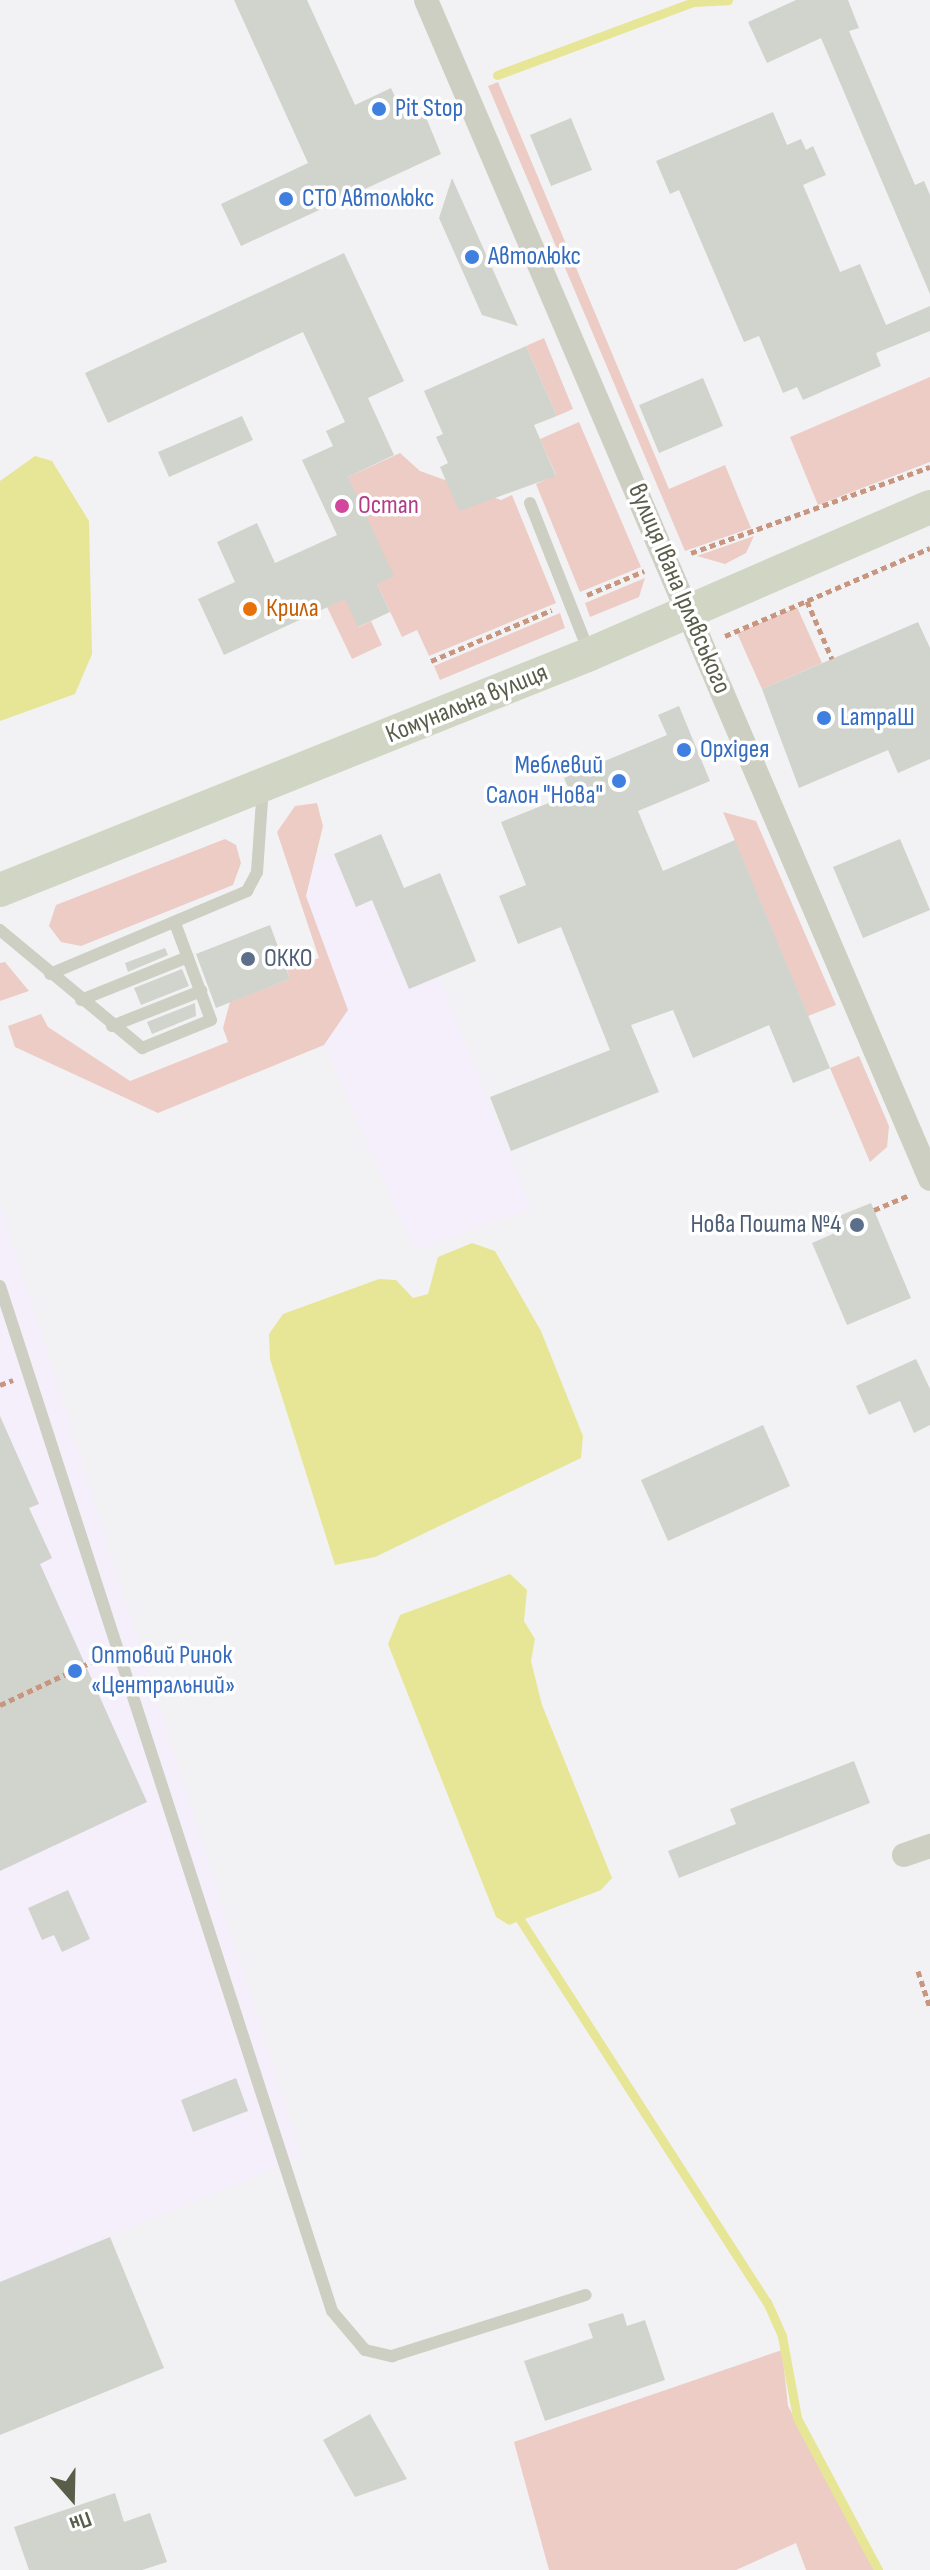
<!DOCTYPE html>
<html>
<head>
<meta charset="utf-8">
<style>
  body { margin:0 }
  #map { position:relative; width:930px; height:2570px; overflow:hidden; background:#f2f2f4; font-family:"Sofia Sans Condensed",sans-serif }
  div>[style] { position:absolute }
  .commercial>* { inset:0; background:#f5eefb }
  .green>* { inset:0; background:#edccc5 }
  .water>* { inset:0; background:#e6e696 }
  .stream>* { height:9px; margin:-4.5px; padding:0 4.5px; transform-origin:4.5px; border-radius:4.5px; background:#e6e696 }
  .building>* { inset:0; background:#d0d4cc }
  .path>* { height:5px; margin-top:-2.5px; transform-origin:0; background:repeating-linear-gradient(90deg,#c8957f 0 6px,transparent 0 10px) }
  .lane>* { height:12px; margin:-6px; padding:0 6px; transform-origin:6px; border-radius:6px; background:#cccfc1 }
  .street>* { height:24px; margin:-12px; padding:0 12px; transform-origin:12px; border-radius:12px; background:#cccfc1 }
  .secondary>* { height:34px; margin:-17px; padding:0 17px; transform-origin:17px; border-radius:17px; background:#d1d6c4 }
  .dots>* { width:22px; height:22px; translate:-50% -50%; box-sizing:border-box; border:4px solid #fff; border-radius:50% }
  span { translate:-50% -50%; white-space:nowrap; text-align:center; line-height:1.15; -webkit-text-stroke:7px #fff; paint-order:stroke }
  .shop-label { font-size:26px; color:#366cbe }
  .left { translate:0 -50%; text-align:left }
  .right { translate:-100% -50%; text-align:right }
  .hotel-label { font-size:26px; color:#b23c85 }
  .street-label { font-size:26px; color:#595e4b }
  .food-label { font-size:26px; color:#c56008 }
  .service-label { font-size:26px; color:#4e5e75 }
  .north { position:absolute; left:32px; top:2458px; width:80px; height:80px; -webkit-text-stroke:6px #fff; paint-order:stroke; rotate:160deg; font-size:22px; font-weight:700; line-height:32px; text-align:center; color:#595e4b }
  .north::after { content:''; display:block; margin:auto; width:28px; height:36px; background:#595e4b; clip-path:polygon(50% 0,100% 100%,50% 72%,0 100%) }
</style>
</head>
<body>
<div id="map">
  <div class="commercial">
    <i style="clip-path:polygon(381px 834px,532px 1209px,414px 1250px,324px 1045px,348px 1010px,296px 870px)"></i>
    <i style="clip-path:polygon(0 1203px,302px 2157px,0 2282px)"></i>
  </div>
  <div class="green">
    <i style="clip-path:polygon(498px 82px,669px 489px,725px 465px,751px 528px,685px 551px,488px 86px)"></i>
    <i style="clip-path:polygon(544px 338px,573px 409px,557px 416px,526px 346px)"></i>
    <i style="clip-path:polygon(930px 377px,930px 462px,818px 505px,790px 437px)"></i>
    <i style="clip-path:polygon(579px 422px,641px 567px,580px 592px,536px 484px,556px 475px,540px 439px)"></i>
    <i style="clip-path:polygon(400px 453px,420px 471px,501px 500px,512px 495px,556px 603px,429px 656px,417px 630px,402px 637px,377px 584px,348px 477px)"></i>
    <i style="clip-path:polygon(754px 536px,746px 553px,725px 564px,697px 556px)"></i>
    <i style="clip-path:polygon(645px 578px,639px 597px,590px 617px,585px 603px)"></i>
    <i style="clip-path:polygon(345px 598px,359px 627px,371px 621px,382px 645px,352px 659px,327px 607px)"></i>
    <i style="clip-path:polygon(797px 607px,822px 663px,762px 689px,737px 633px)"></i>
    <i style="clip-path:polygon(560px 613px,565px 628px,440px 680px,434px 666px)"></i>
    <i style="clip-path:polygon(317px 803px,323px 826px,306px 896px,348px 1010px,324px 1045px,158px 1113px,15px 1047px,8px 1026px,41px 1014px,48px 1027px,130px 1081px,228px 1042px,223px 1028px,230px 1002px,290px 979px,287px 970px,319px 958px,277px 832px,295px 806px)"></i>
    <i style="clip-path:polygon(723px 812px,756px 821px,836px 1005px,808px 1016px)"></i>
    <i style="clip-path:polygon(225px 839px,236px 845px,241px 863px,233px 885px,81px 946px,61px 942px,49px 926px,56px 905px)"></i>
    <i style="clip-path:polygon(5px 962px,29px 991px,0 1001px,0 963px)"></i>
    <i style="clip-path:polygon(859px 1056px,889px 1126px,887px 1147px,870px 1162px,830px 1068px)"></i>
    <i style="clip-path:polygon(782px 2350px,788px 2406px,874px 2570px,806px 2570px,796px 2543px,736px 2570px,549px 2570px,514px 2442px)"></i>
  </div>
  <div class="water">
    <i style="clip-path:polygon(35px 456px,52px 461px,89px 521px,92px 654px,75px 694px,0 721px,0 481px)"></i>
    <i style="clip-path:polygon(472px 1243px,495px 1251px,541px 1331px,583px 1436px,581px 1458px,375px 1557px,335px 1565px,270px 1359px,269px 1334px,283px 1314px,379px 1279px,396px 1280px,413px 1298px,428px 1294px,438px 1257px)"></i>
    <i style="clip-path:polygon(510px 1574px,527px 1590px,524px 1621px,535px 1639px,531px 1661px,542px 1705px,612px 1878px,601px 1890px,509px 1925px,496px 1917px,388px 1644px,400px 1615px)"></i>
  </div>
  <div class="stream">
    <i style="left:497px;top:75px;width:209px;rotate:-20.4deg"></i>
    <i style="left:693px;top:2px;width:35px;rotate:-3deg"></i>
    <i style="left:521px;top:1921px;width:454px;rotate:57.2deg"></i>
    <i style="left:767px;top:2302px;width:37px;rotate:66deg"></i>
    <i style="left:782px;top:2336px;width:83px;rotate:79.6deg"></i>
    <i style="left:797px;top:2418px;width:172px;rotate:61.9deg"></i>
  </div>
  <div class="building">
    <i style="clip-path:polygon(234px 0,307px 0,355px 105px,391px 88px,405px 119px,423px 110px,441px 154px,241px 246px,221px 204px,308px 163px)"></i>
    <i style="clip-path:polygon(796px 0,848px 0,859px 28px,849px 31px,915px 185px,924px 181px,930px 195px,930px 294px,821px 38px,767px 63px,748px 22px)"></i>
    <i style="clip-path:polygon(773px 112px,787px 145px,801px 139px,806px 150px,813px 146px,826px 175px,803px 185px,840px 272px,860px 264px,886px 325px,930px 306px,930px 331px,876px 353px,881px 366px,803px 400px,797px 387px,783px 393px,759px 336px,744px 342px,679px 190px,670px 194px,656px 161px)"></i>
    <i style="clip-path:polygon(571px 118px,592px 170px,551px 186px,530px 135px)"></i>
    <i style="clip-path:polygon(452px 178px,505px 297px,518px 326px,482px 315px,439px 218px)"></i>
    <i style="clip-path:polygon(344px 253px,404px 381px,368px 398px,394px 455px,348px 477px,394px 576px,377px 584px,390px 612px,358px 627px,345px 599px,224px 655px,198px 599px,235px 582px,217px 542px,257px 523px,275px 563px,337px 535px,302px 460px,333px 446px,326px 431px,345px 422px,303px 332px,108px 423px,85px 373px)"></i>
    <i style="clip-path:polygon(526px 346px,557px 416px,534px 425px,556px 476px,459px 511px,440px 467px,448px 463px,436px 437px,443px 434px,424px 391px)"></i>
    <i style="clip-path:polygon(703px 378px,723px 426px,659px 453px,639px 405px)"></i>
    <i style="clip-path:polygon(242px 416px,253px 440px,169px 477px,158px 452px)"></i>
    <i style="clip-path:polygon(918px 622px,930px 648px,930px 759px,898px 773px,888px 750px,799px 788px,762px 689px)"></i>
    <i style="clip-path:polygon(679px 706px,710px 781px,638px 811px,663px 871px,735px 840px,830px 1068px,793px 1083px,769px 1025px,693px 1058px,673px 1010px,631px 1025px,659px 1092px,511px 1151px,490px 1097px,610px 1050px,561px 927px,518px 944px,499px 896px,526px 885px,501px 822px,571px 794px,564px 778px,667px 735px,658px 715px)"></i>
    <i style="clip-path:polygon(381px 834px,404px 888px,440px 873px,476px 961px,409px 989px,372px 900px,356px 907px,334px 854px)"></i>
    <i style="clip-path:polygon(900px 839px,930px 910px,863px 938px,833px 867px)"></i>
    <i style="clip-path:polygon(270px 925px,290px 979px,216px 1008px,196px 954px)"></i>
    <i style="clip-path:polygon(165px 948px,168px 955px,128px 972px,125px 963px)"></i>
    <i style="clip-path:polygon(182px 969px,189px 986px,141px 1005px,134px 988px)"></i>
    <i style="clip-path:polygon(195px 1003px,196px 1016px,152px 1034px,147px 1022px)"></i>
    <i style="clip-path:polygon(871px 1203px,911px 1298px,847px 1325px,812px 1243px,835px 1233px,829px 1220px)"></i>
    <i style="clip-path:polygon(916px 1359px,930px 1389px,930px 1425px,914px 1433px,900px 1401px,869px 1415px,856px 1386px)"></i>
    <i style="clip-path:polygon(0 1416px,39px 1504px,29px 1508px,52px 1558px,40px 1564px,147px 1802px,0 1871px)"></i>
    <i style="clip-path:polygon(763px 1425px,790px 1486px,668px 1541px,641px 1480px)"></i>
    <i style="clip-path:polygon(854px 1761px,870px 1803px,679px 1878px,668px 1851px,736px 1824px,730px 1809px)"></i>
    <i style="clip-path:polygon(68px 1890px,90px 1939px,62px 1952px,54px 1935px,42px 1940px,28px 1908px)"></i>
    <i style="clip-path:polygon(236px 2078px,248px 2111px,193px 2132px,181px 2100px)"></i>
    <i style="clip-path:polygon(110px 2237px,164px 2368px,0 2435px,0 2282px)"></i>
    <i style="clip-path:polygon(623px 2313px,627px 2326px,645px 2320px,665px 2380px,545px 2421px,524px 2361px,593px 2338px,588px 2324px)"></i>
    <i style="clip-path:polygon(370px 2414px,407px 2479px,355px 2497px,323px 2440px)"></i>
    <i style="clip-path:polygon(115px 2493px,124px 2522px,150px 2513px,167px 2562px,142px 2570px,29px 2570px,14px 2527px)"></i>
  </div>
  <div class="path">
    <i style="left:691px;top:553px;width:254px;rotate:-19.8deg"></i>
    <i style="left:587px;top:595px;width:62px;rotate:-22.8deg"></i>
    <i style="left:807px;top:601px;width:63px;rotate:66.7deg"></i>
    <i style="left:725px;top:636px;width:223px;rotate:-23.2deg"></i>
    <i style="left:431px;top:661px;width:131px;rotate:-22.9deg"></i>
    <i style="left:874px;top:1210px;width:39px;rotate:-23deg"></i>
    <i style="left:0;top:1385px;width:14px;rotate:-21deg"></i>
    <i style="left:0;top:1705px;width:113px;rotate:-25.2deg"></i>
    <i style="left:918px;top:1971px;width:38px;rotate:72deg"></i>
  </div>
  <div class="lane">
    <i style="left:530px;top:503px;width:160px;rotate:68.4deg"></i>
    <i style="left:0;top:930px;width:185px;rotate:39.7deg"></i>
    <i style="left:142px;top:1048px;width:74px;rotate:-22.1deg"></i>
    <i style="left:211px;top:1020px;width:103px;rotate:-110.4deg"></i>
    <i style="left:50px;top:974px;width:214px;rotate:-22.8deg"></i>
    <i style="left:247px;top:891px;width:21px;rotate:-62deg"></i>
    <i style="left:257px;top:872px;width:85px;rotate:-86deg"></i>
    <i style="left:81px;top:1000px;width:115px;rotate:-21.9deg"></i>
    <i style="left:112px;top:1026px;width:96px;rotate:-21.5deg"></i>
    <i style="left:0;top:1286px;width:1077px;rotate:72.05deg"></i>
    <i style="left:332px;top:2311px;width:51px;rotate:49.8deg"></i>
    <i style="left:365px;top:2350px;width:28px;rotate:13deg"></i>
    <i style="left:392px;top:2356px;width:203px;rotate:-17.5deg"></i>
  </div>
  <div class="street">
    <i style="left:426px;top:0;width:1282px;rotate:66.85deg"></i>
    <i style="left:904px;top:1855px;width:28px;rotate:-19deg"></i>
  </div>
  <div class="secondary">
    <i style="left:0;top:890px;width:635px;rotate:-21.8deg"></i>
    <i style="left:590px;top:654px;width:370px;rotate:-23.4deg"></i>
  </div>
  <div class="dots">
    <i style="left:379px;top:109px;background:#3f7fe0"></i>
    <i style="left:286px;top:199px;background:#3f7fe0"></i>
    <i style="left:472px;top:257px;background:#3f7fe0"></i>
    <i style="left:342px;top:506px;background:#d1479c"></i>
    <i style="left:250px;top:609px;background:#e8710a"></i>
    <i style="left:824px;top:718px;background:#3f7fe0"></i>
    <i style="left:684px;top:750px;background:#3f7fe0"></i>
    <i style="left:619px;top:781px;background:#3f7fe0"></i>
    <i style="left:248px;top:959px;background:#5c6f8a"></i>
    <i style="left:857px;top:1225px;background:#5c6f8a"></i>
    <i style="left:75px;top:1671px;background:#3f7fe0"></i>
  </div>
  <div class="shop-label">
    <span class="left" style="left:395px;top:109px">Pit Stop</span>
    <span class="left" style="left:302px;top:199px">СТО Автолюкс</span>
    <span class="left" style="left:488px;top:257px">Автолюкс</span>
    <span class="left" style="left:840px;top:718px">LampaШ</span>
    <span class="left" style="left:700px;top:750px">Орхідея</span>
    <span class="right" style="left:603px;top:781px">Меблевий<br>Салон "Нова"</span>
    <span class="left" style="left:91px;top:1671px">Оптовий Ринок<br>«Центральний»</span>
  </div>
  <div class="hotel-label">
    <span class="left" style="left:358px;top:506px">Остап</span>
  </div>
  <div class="street-label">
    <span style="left:679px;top:589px;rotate:67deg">вулиця Івана Ірлявського</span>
    <span style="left:467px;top:704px;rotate:-22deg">Комунальна вулиця</span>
  </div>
  <div class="food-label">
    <span class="left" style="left:266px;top:609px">Крила</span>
  </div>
  <div class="service-label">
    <span class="left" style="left:264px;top:959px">ОККО</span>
    <span class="right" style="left:841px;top:1225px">Нова Пошта №4</span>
  </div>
  <div class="north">Пн</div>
</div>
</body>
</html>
